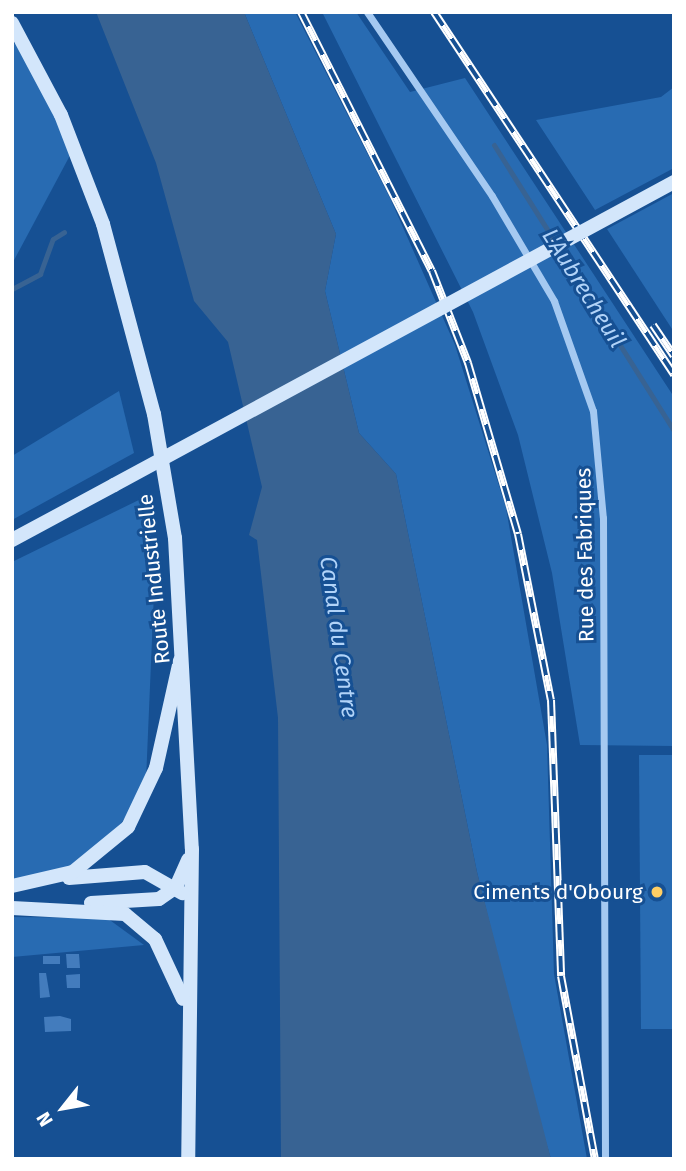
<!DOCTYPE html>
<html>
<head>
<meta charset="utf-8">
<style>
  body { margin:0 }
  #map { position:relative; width:686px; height:1171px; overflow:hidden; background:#165093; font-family:"Fira Sans",sans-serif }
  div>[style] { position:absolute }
  .green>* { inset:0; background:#286bb2 }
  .water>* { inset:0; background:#386393 }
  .stream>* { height:5px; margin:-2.5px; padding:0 2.5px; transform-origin:2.5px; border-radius:2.5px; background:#386393 }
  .building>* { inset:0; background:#437cbd }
  .minor>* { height:7px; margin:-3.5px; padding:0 3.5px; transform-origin:3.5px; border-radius:3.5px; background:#a5c9f1 }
  .secondary>* { height:14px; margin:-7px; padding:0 7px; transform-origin:7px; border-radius:7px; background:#d3e6fb }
  .rail>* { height:8px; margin-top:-4px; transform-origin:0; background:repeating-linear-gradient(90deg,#165093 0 16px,#fff 0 32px); box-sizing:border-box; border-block:2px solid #fff }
  .secondary-bridge>* { height:14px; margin:-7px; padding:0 7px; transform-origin:7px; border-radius:7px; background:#d3e6fb }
  .dots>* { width:19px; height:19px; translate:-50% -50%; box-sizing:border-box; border:4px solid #165093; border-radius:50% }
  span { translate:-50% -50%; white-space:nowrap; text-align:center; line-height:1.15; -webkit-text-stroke:6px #165093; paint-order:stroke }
  .street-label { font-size:21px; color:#fff }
  .poi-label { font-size:21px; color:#fff }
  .right { translate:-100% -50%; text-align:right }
  .water-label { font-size:23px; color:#b1d3f8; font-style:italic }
  .frame { position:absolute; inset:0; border:14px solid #fff; pointer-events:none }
  .north { position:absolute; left:28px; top:1073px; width:70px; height:70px; -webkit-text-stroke:5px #165093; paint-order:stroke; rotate:239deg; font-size:19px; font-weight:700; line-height:28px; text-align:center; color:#fff }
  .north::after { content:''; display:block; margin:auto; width:24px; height:32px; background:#fff; clip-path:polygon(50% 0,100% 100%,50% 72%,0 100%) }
</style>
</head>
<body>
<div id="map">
  <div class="green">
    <i style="clip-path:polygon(244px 12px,295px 12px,390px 198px,455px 345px,506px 508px,547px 745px,554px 974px,587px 1159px,551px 1159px,531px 1092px,477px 872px,396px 474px,359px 433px,325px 291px,336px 234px)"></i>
    <i style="clip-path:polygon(322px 12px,356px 12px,410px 92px,465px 78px,674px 397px,674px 746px,580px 745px,552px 573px,518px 435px,473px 312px)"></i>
    <i style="clip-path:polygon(22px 39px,75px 146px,12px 264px,12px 45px)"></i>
    <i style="clip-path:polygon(674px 87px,674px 168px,595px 210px,536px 120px,661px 97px)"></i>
    <i style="clip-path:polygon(674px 193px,674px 332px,607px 229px)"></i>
    <i style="clip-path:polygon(119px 391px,134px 453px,12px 520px,12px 456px)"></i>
    <i style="clip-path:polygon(147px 496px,155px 569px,146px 780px,120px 826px,61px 873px,12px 881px,12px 562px)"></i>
    <i style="clip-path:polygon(639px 755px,674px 755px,674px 1029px,641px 1029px)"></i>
    <i style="clip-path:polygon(12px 917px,107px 918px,144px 945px,12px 957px)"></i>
  </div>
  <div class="water">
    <i style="clip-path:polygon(96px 12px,244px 12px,336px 234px,325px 291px,359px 433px,396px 474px,477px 872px,551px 1159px,281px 1159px,278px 718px,257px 540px,249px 535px,262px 487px,228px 342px,194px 301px,156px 163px)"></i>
  </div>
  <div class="stream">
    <i style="left:494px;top:145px;width:338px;rotate:57.8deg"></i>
    <i style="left:12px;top:289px;width:32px;rotate:-28deg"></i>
    <i style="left:40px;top:274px;width:37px;rotate:-70deg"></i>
    <i style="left:53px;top:239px;width:13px;rotate:-32deg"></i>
  </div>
  <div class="building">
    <i style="clip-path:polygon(66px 954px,79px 954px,80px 968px,67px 968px)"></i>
    <i style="clip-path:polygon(43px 956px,60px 956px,60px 964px,43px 964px)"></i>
    <i style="clip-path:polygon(39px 973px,46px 973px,50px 997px,40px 998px)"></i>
    <i style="clip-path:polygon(80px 974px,80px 988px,67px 988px,66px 975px)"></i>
    <i style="clip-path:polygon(60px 1016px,71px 1019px,71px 1031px,45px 1032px,44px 1017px)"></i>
  </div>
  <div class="minor">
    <i style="left:367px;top:12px;width:222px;rotate:55.8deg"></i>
    <i style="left:492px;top:196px;width:122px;rotate:59.4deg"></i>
    <i style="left:554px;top:301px;width:117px;rotate:70.5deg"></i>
    <i style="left:593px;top:411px;width:107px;rotate:84.7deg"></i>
    <i style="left:603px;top:518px;width:641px;rotate:89.82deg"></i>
  </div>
  <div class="secondary">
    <i style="left:12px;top:23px;width:104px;rotate:62deg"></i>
    <i style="left:61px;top:115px;width:117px;rotate:68.9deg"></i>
    <i style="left:103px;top:224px;width:197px;rotate:75deg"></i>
    <i style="left:154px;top:414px;width:126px;rotate:80.4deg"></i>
    <i style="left:175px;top:538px;width:311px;rotate:86.9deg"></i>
    <i style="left:192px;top:849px;width:310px;rotate:90.7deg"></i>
    <i style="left:12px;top:540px;width:116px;rotate:-28.3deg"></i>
    <i style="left:69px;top:878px;width:76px;rotate:-4.5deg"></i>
    <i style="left:145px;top:872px;width:43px;rotate:29.6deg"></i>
    <i style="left:12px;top:886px;width:63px;rotate:-12.9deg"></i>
    <i style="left:73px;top:872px;width:71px;rotate:-39.3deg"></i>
    <i style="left:128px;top:827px;width:65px;rotate:-64.6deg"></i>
    <i style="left:156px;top:768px;width:110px;rotate:-77.4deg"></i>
    <i style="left:91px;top:903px;width:68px;rotate:-3.4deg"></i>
    <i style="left:159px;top:899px;width:21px;rotate:-35deg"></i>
    <i style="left:176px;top:887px;width:30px;rotate:-66deg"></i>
    <i style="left:12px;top:908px;width:113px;rotate:3deg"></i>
    <i style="left:125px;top:914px;width:39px;rotate:40deg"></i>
    <i style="left:155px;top:939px;width:66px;rotate:65deg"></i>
  </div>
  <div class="rail">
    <i style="left:301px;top:12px;width:290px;rotate:63.2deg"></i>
    <i style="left:432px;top:271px;width:99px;rotate:68.6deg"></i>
    <i style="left:468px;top:363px;width:178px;rotate:73.7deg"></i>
    <i style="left:518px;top:534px;width:169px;rotate:78.8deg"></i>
    <i style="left:551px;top:700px;width:276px;rotate:87.9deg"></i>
    <i style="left:561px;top:976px;width:186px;rotate:79.5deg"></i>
    <i style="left:434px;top:12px;width:435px;rotate:56.5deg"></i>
    <i style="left:653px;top:325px;width:37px;rotate:56deg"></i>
  </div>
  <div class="secondary-bridge">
    <i style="left:114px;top:485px;width:637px;rotate:-28.42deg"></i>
  </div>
  <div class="dots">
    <i style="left:657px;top:892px;background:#ffce64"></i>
  </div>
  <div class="street-label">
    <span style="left:585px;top:555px;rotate:-91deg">Rue des Fabriques</span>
    <span style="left:154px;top:579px;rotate:-96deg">Route Industrielle</span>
  </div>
  <div class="poi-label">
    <span class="right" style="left:643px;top:892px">Ciments d'Obourg</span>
  </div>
  <div class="water-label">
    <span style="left:584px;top:288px;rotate:58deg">L'Aubrecheuil</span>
    <span style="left:339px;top:637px;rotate:82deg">Canal du Centre</span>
  </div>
  <div class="frame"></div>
  <div class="north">N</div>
</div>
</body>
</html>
